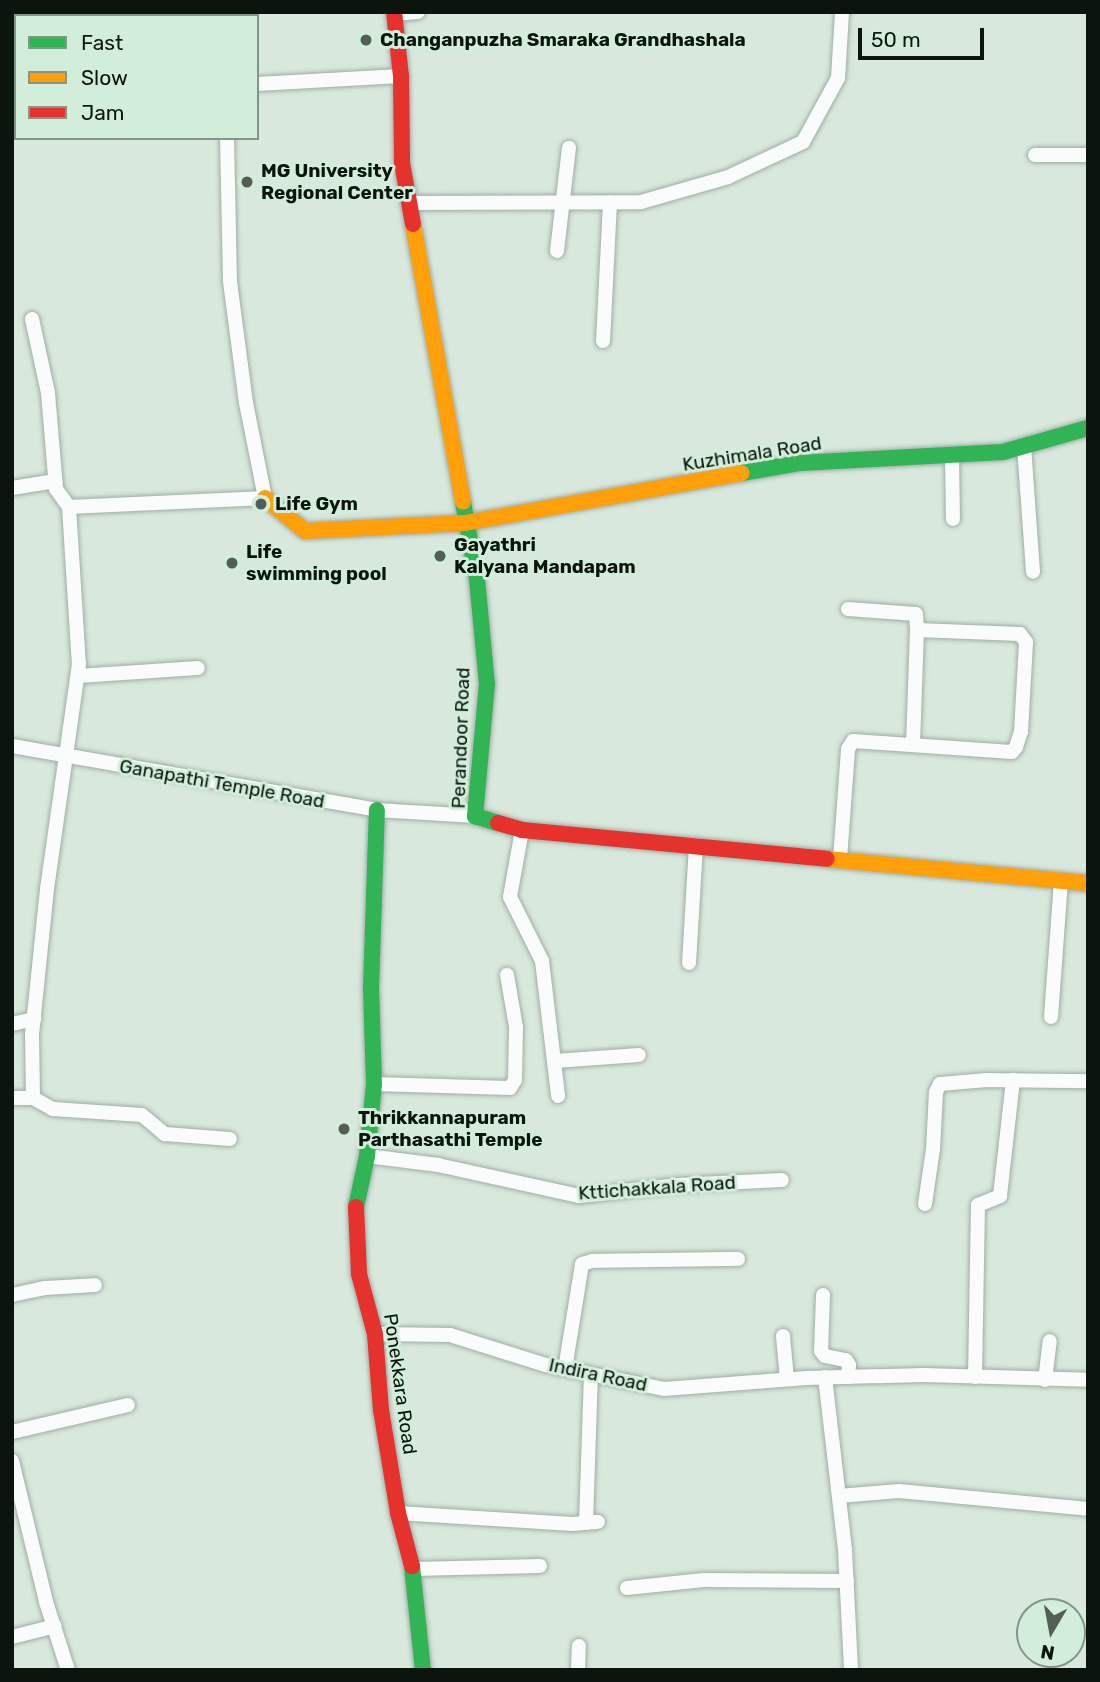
<!DOCTYPE html>
<html>
<head>
<meta charset="utf-8">
<style>
  body { margin:0 }
  #map { position:relative; width:1100px; height:1682px; overflow:hidden; background:#d8e8dd; font-family:Rubik,sans-serif }
  div>[style] { position:absolute }
  .built>* { inset:0; background:#cbe6d3 }
  .roads { filter:drop-shadow(0 0 2px #a0ada4) drop-shadow(0 0 2px #a0ada4) }
  .street>* { height:14px; margin:-7px; padding:0 7px; transform-origin:7px; border-radius:7px; background:#f9fcfa }
  .fast>* { height:16px; margin:-8px; padding:0 8px; transform-origin:8px; border-radius:8px; background:#30b455 }
  .slow>* { height:16px; margin:-8px; padding:0 8px; transform-origin:8px; border-radius:8px; background:#ff9f0a }
  .jam>* { height:16px; margin:-8px; padding:0 8px; transform-origin:8px; border-radius:8px; background:#e5322d }
  .dots>* { width:19px; height:19px; translate:-50% -50%; box-sizing:border-box; border:4px solid #d2eeda; border-radius:50% }
  span { translate:-50% -50%; white-space:nowrap; text-align:center; line-height:1.15; -webkit-text-stroke:6px #d2eeda; paint-order:stroke }
  .poi-label { font-size:19px; color:#0b150e; font-weight:700 }
  .left { translate:0 -50%; text-align:left }
  .street-label { font-size:19px; color:#0b150e }
  .frame { position:absolute; inset:0; border:14px solid #0b150e; pointer-events:none }
  .legend { position:absolute; left:14px; top:14px; width:245px; height:126px; box-sizing:border-box; background:#d2eeda; border:2px solid #829788; margin:0; padding:9px 12px; list-style:none; font-size:21px; color:#0b150e }
  .legend li { display:flex; align-items:center; gap:14px; height:35px }
  .legend b { width:35px; border:2px solid #829788 }
  .north { position:absolute; left:1016px; top:1598px; width:70px; height:70px; box-sizing:border-box; background:#d2eeda; border:2px solid #829788; border-radius:50%; rotate:190deg; font-size:19px; font-weight:700; line-height:28px; text-align:center; color:#0b150e }
  .north::after { content:''; display:block; margin:auto; width:24px; height:32px; background:#535f56; clip-path:polygon(50% 0,100% 100%,50% 72%,0 100%) }
  .scale { position:absolute; left:858px; top:28px; width:126px; height:32px; box-sizing:border-box; border:4px solid #0b150e; border-top:0; padding-left:9px; font-size:21px; line-height:24px; white-space:nowrap; color:#0b150e; -webkit-text-stroke:5px #d2eeda; paint-order:stroke }
</style>
</head>
<body>
<div id="map">
  <div class="built">
    <i style="clip-path:polygon(12px 65px,16px 78px,16px 129px,12px 130px)"></i>
  </div>
  <div class="roads">
    <div class="street">
      <i style="left:202px;top:12px;width:4px;rotate:76deg"></i>
      <i style="left:394px;top:14px;width:24px;rotate:-5deg"></i>
      <i style="left:85px;top:16px;width:8px;rotate:-30deg"></i>
      <i style="left:12px;top:54px;width:4px;rotate:-27deg"></i>
      <i style="left:257px;top:84px;width:144px;rotate:-3.2deg"></i>
      <i style="left:1035px;top:155px;width:53px"></i>
      <i style="left:409px;top:203px;width:232px;rotate:-0.2deg"></i>
      <i style="left:641px;top:202px;width:91px;rotate:-16deg"></i>
      <i style="left:728px;top:177px;width:83px;rotate:-25deg"></i>
      <i style="left:803px;top:142px;width:73px;rotate:-61.3deg"></i>
      <i style="left:838px;top:78px;width:66px;rotate:-86.5deg"></i>
      <i style="left:557px;top:251px;width:104px;rotate:-83.4deg"></i>
      <i style="left:32px;top:319px;width:76px;rotate:77.8deg"></i>
      <i style="left:48px;top:393px;width:96px;rotate:85.2deg"></i>
      <i style="left:56px;top:489px;width:22px;rotate:54deg"></i>
      <i style="left:603px;top:341px;width:139px;rotate:-87.1deg"></i>
      <i style="left:1024px;top:446px;width:126px;rotate:85.9deg"></i>
      <i style="left:952px;top:456px;width:63px;rotate:89.1deg"></i>
      <i style="left:12px;top:488px;width:44px;rotate:-9.2deg"></i>
      <i style="left:69px;top:507px;width:157px;rotate:86.4deg"></i>
      <i style="left:79px;top:664px;width:227px;rotate:98.1deg"></i>
      <i style="left:47px;top:889px;width:146px;rotate:95.9deg"></i>
      <i style="left:32px;top:1034px;width:64px;rotate:89.1deg"></i>
      <i style="left:33px;top:1098px;width:23px;rotate:29deg"></i>
      <i style="left:53px;top:1109px;width:89px;rotate:3.9deg"></i>
      <i style="left:142px;top:1115px;width:30px;rotate:40deg"></i>
      <i style="left:165px;top:1134px;width:65px;rotate:4.4deg"></i>
      <i style="left:69px;top:507px;width:196px;rotate:-2.6deg"></i>
      <i style="left:265px;top:498px;width:97px;rotate:-101.3deg"></i>
      <i style="left:246px;top:403px;width:123px;rotate:-97.5deg"></i>
      <i style="left:230px;top:281px;width:143px;rotate:-91.2deg"></i>
      <i style="left:848px;top:609px;width:68px;rotate:4.2deg"></i>
      <i style="left:916px;top:614px;width:16px;rotate:86deg"></i>
      <i style="left:78px;top:676px;width:120px;rotate:-3.8deg"></i>
      <i style="left:12px;top:746px;width:371px;rotate:9.9deg"></i>
      <i style="left:377px;top:810px;width:98px;rotate:3.5deg"></i>
      <i style="left:522px;top:830px;width:68px;rotate:100.2deg"></i>
      <i style="left:510px;top:897px;width:72px;rotate:63.4deg"></i>
      <i style="left:542px;top:961px;width:136px;rotate:83.2deg"></i>
      <i style="left:840px;top:859px;width:110px;rotate:-85.8deg"></i>
      <i style="left:848px;top:749px;width:9px;rotate:-58deg"></i>
      <i style="left:853px;top:741px;width:159px;rotate:4deg"></i>
      <i style="left:1012px;top:752px;width:6px;rotate:-51deg"></i>
      <i style="left:1016px;top:747px;width:16px;rotate:-72deg"></i>
      <i style="left:1021px;top:732px;width:90px;rotate:-86.8deg"></i>
      <i style="left:1026px;top:642px;width:10px;rotate:-127deg"></i>
      <i style="left:1020px;top:634px;width:103px;rotate:-177.8deg"></i>
      <i style="left:917px;top:630px;width:114px;rotate:92deg"></i>
      <i style="left:689px;top:963px;width:118px;rotate:-86.6deg"></i>
      <i style="left:1051px;top:1017px;width:135px;rotate:-85.8deg"></i>
      <i style="left:12px;top:1024px;width:23px;rotate:-13deg"></i>
      <i style="left:555px;top:1061px;width:84px;rotate:-4.1deg"></i>
      <i style="left:374px;top:1084px;width:136px;rotate:1.7deg"></i>
      <i style="left:510px;top:1088px;width:9px;rotate:-58deg"></i>
      <i style="left:515px;top:1080px;width:53px;rotate:-88.9deg"></i>
      <i style="left:516px;top:1027px;width:53px;rotate:-99.8deg"></i>
      <i style="left:12px;top:1098px;width:21px"></i>
      <i style="left:367px;top:1156px;width:72px;rotate:7.2deg"></i>
      <i style="left:438px;top:1165px;width:144px;rotate:12.4deg"></i>
      <i style="left:579px;top:1196px;width:101px;rotate:-6.3deg"></i>
      <i style="left:679px;top:1185px;width:103px;rotate:-2.8deg"></i>
      <i style="left:925px;top:1204px;width:56px;rotate:-81.7deg"></i>
      <i style="left:933px;top:1149px;width:57px;rotate:-87deg"></i>
      <i style="left:936px;top:1092px;width:9px;rotate:-63deg"></i>
      <i style="left:940px;top:1084px;width:47px;rotate:-4.9deg"></i>
      <i style="left:987px;top:1080px;width:101px;rotate:0.6deg"></i>
      <i style="left:12px;top:1295px;width:34px;rotate:-12deg"></i>
      <i style="left:45px;top:1288px;width:50px;rotate:-3.4deg"></i>
      <i style="left:823px;top:1295px;width:56px;rotate:92deg"></i>
      <i style="left:821px;top:1351px;width:6px;rotate:51deg"></i>
      <i style="left:825px;top:1356px;width:21px;rotate:11deg"></i>
      <i style="left:846px;top:1360px;width:6px;rotate:59deg"></i>
      <i style="left:849px;top:1365px;width:12px;rotate:95deg"></i>
      <i style="left:375px;top:1334px;width:75px;rotate:0.8deg"></i>
      <i style="left:450px;top:1335px;width:101px;rotate:17.4deg"></i>
      <i style="left:546px;top:1365px;width:120px;rotate:11.5deg"></i>
      <i style="left:664px;top:1389px;width:143px;rotate:-4.4deg"></i>
      <i style="left:807px;top:1378px;width:117px;rotate:-1.5deg"></i>
      <i style="left:924px;top:1375px;width:164px;rotate:1.7deg"></i>
      <i style="left:783px;top:1336px;width:43px;rotate:84.7deg"></i>
      <i style="left:565px;top:1369px;width:106px;rotate:-80.8deg"></i>
      <i style="left:582px;top:1264px;width:10px;rotate:-17deg"></i>
      <i style="left:592px;top:1261px;width:146px;rotate:-0.8deg"></i>
      <i style="left:825px;top:1377px;width:174px;rotate:83.4deg"></i>
      <i style="left:845px;top:1550px;width:120px;rotate:87.1deg"></i>
      <i style="left:975px;top:1377px;width:172px;rotate:-89deg"></i>
      <i style="left:978px;top:1205px;width:24px;rotate:-22deg"></i>
      <i style="left:1000px;top:1196px;width:117px;rotate:-83.6deg"></i>
      <i style="left:1045px;top:1380px;width:39px;rotate:-83deg"></i>
      <i style="left:12px;top:1432px;width:119px;rotate:-13.1deg"></i>
      <i style="left:12px;top:1461px;width:145px;rotate:76.4deg"></i>
      <i style="left:46px;top:1602px;width:71px;rotate:72.1deg"></i>
      <i style="left:839px;top:1496px;width:60px;rotate:-4.8deg"></i>
      <i style="left:899px;top:1491px;width:190px;rotate:5.4deg"></i>
      <i style="left:398px;top:1513px;width:175px;rotate:3.6deg"></i>
      <i style="left:573px;top:1524px;width:25px;rotate:-5deg"></i>
      <i style="left:586px;top:1523px;width:148px;rotate:-88.1deg"></i>
      <i style="left:413px;top:1569px;width:127px;rotate:-1.4deg"></i>
      <i style="left:627px;top:1588px;width:77px;rotate:-5.9deg"></i>
      <i style="left:704px;top:1580px;width:143px;rotate:0.4deg"></i>
      <i style="left:12px;top:1637px;width:44px;rotate:-14.3deg"></i>
      <i style="left:578px;top:1670px;width:24px;rotate:-88deg"></i>
    </div>
    <div class="fast">
      <i style="left:742px;top:473px;width:59px;rotate:-9.8deg"></i>
      <i style="left:800px;top:463px;width:203px;rotate:-3.1deg"></i>
      <i style="left:1003px;top:452px;width:88px;rotate:-15.8deg"></i>
      <i style="left:463px;top:502px;width:78px;rotate:79.7deg"></i>
      <i style="left:477px;top:579px;width:105px;rotate:84.6deg"></i>
      <i style="left:487px;top:684px;width:133px;rotate:95.2deg"></i>
      <i style="left:475px;top:816px;width:24px;rotate:17deg"></i>
      <i style="left:356px;top:1207px;width:52px;rotate:-77.8deg"></i>
      <i style="left:367px;top:1156px;width:72px;rotate:-84.4deg"></i>
      <i style="left:374px;top:1084px;width:96px;rotate:-91.8deg"></i>
      <i style="left:371px;top:988px;width:178px;rotate:-88.1deg"></i>
      <i style="left:412px;top:1566px;width:105px;rotate:84deg"></i>
    </div>
    <div class="slow">
      <i style="left:413px;top:224px;width:282px;rotate:79.8deg"></i>
      <i style="left:265px;top:498px;width:52px;rotate:39.5deg"></i>
      <i style="left:305px;top:531px;width:160px;rotate:-2.9deg"></i>
      <i style="left:465px;top:523px;width:281px;rotate:-10.2deg"></i>
      <i style="left:827px;top:859px;width:262px;rotate:5.3deg"></i>
    </div>
    <div class="jam">
      <i style="left:394px;top:12px;width:64px;rotate:83.8deg"></i>
      <i style="left:401px;top:76px;width:87px;rotate:89.3deg"></i>
      <i style="left:402px;top:163px;width:62px;rotate:79.8deg"></i>
      <i style="left:498px;top:823px;width:25px;rotate:16deg"></i>
      <i style="left:522px;top:830px;width:306px;rotate:5.4deg"></i>
      <i style="left:356px;top:1207px;width:67px;rotate:87.4deg"></i>
      <i style="left:359px;top:1274px;width:62px;rotate:75.1deg"></i>
      <i style="left:375px;top:1334px;width:76px;rotate:85.5deg"></i>
      <i style="left:381px;top:1410px;width:104px;rotate:80.6deg"></i>
      <i style="left:398px;top:1513px;width:55px;rotate:75.2deg"></i>
    </div>
  </div>
  <div class="dots">
    <i style="left:366px;top:40px;background:#535f56"></i>
    <i style="left:247px;top:182px;background:#535f56"></i>
    <i style="left:261px;top:504px;background:#535f56"></i>
    <i style="left:440px;top:556px;background:#535f56"></i>
    <i style="left:232px;top:563px;background:#535f56"></i>
    <i style="left:344px;top:1129px;background:#535f56"></i>
  </div>
  <div class="poi-label">
    <span class="left" style="left:380px;top:40px">Changanpuzha Smaraka Grandhashala</span>
    <span class="left" style="left:261px;top:182px">MG University<br>Regional Center</span>
    <span class="left" style="left:275px;top:504px">Life Gym</span>
    <span class="left" style="left:454px;top:556px">Gayathri<br>Kalyana Mandapam</span>
    <span class="left" style="left:246px;top:563px">Life<br>swimming pool</span>
    <span class="left" style="left:358px;top:1129px">Thrikkannapuram<br>Parthasathi Temple</span>
  </div>
  <div class="street-label">
    <span style="left:752px;top:454px;rotate:-9deg">Kuzhimala Road</span>
    <span style="left:461px;top:738px;rotate:-88deg">Perandoor Road</span>
    <span style="left:222px;top:784px;rotate:10deg">Ganapathi Temple Road</span>
    <span style="left:657px;top:1188px;rotate:-4deg">Kttichakkala Road</span>
    <span style="left:598px;top:1375px;rotate:12deg">Indira Road</span>
    <span style="left:400px;top:1384px;rotate:82deg">Ponekkara Road</span>
  </div>
  <div class="frame"></div>
  <ul class="legend">
  <li><b style="height:9px;background:#30b455"></b>Fast</li>
  <li><b style="height:9px;background:#ff9f0a"></b>Slow</li>
  <li><b style="height:9px;background:#e5322d"></b>Jam</li>
  </ul>
  <div class="north">N</div>
  <div class="scale">50 m</div>
</div>
</body>
</html>
